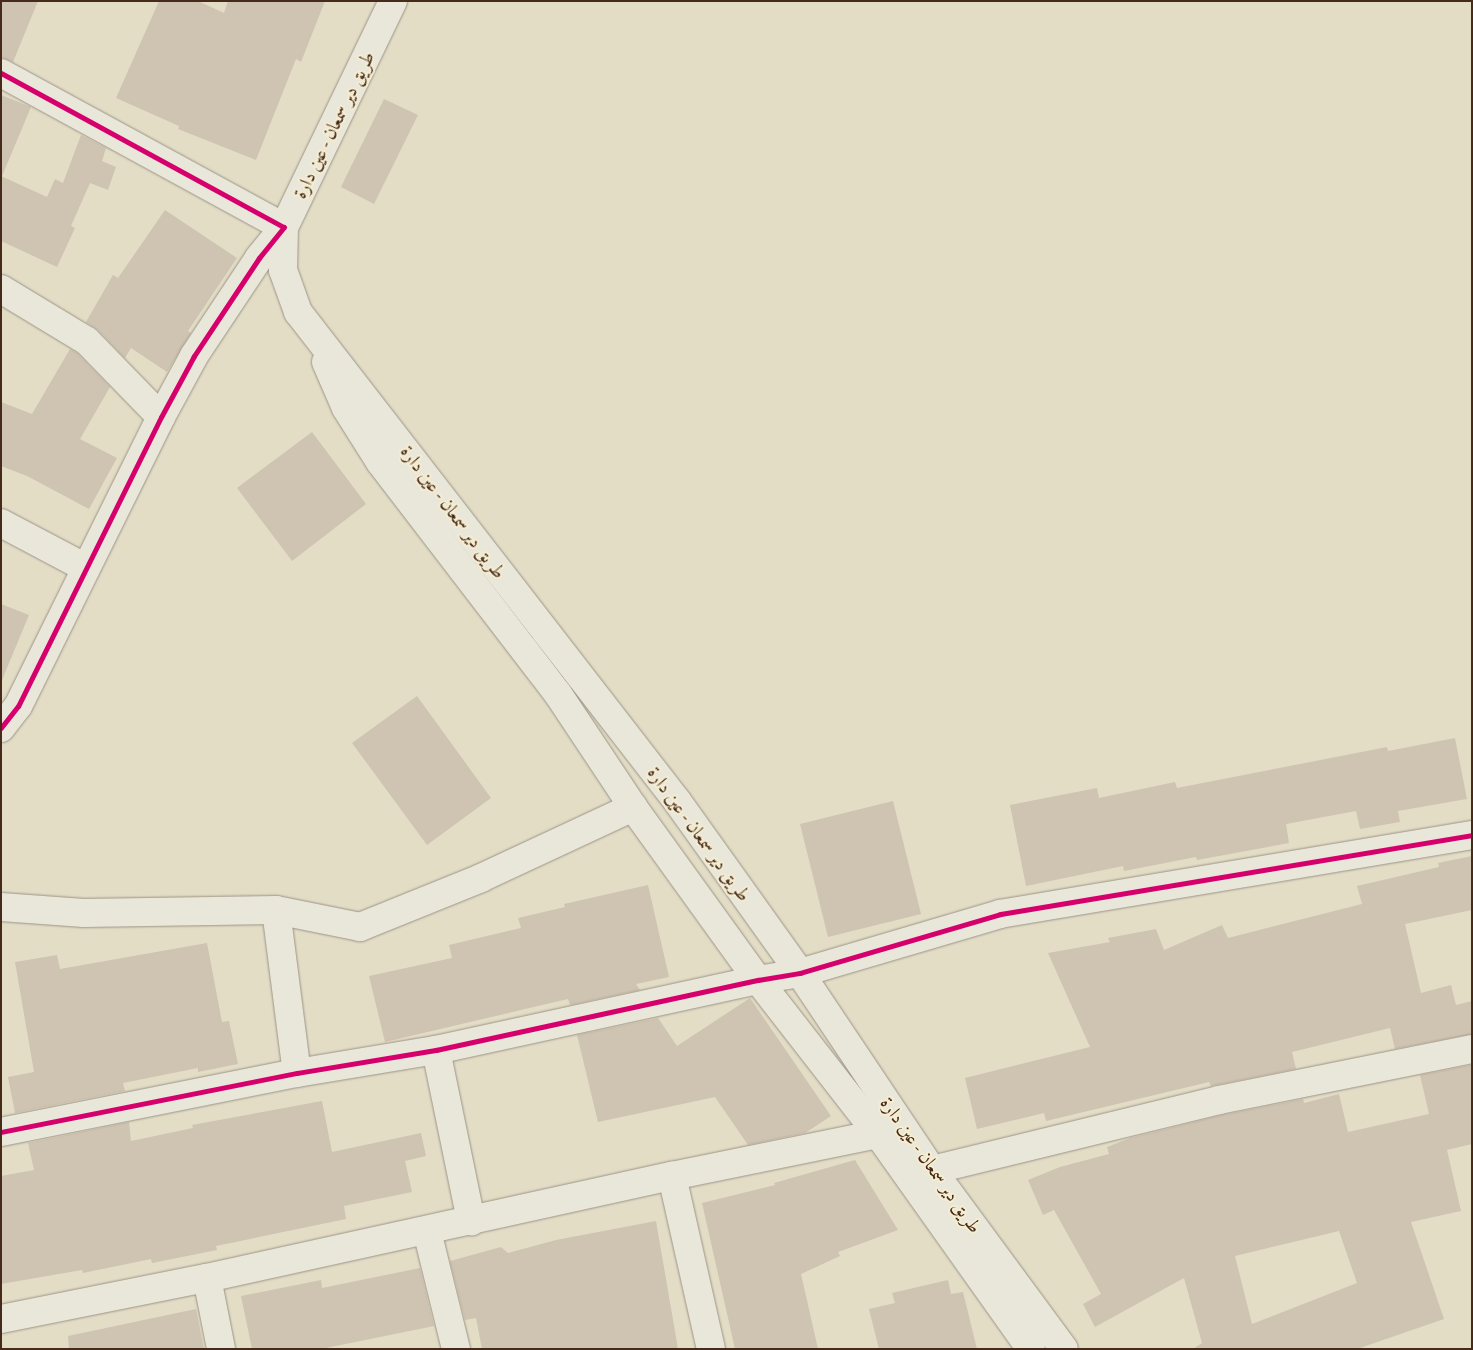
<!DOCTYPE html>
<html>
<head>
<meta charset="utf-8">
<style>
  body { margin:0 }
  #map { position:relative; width:1473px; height:1350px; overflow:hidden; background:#e3ddc6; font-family:"EB Garamond",Amiri,serif }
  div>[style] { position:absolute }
  .building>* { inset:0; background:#cfc3b2 }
  .roads { filter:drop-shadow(0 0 1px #9c9486) drop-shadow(0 0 1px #9c9486) }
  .street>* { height:28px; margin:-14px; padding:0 14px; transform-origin:14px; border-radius:14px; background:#e9e6da }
  .secondary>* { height:28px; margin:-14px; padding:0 14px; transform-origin:14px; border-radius:14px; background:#e9e6da }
  .cycleway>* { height:5px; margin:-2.5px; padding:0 2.5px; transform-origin:2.5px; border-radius:2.5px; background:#d6006c }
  span { translate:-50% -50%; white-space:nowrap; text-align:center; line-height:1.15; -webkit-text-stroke:4px #f5edd2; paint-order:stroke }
  .street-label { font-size:19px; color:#462b1a }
  .frame { position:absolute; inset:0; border:2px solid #462b1a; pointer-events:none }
</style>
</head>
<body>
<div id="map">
  <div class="building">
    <i style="clip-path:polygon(1px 1px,38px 1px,13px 62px,1px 57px)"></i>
    <i style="clip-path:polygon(159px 1px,198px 1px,224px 13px,228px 1px,325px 1px,301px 62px,296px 59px,256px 160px,178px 129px,179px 126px,116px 98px)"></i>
    <i style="clip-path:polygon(1px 95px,31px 107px,2px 176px,1px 176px)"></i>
    <i style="clip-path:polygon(384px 99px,418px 115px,374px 204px,341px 187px)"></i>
    <i style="clip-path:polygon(81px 135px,106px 148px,102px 161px,116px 167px,108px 190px,90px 183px,71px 226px,75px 228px,57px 267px,1px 241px,1px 176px,47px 197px,55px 179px,63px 183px)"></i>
    <i style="clip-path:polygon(165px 210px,237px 258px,188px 331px,191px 333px,167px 372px,131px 348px,125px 358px,98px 330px,86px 322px,113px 275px,118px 278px)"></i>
    <i style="clip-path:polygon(70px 349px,77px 353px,110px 387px,80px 439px,117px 458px,89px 509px,27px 476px,1px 466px,1px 402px,32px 414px)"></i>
    <i style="clip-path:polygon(312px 432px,366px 504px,292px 561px,237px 488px)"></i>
    <i style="clip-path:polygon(1px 604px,29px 615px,2px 680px,1px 680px)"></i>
    <i style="clip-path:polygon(417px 696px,491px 798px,427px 845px,352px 743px)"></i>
    <i style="clip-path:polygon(1455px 738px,1467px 799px,1398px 811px,1400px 822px,1360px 829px,1356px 811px,1286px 824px,1289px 843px,1197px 860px,1196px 857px,1124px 871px,1123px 866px,1026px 886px,1010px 805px,1097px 788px,1099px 798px,1175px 782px,1177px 788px,1387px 747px,1388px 751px)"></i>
    <i style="clip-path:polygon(893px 801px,921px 914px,828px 937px,800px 824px)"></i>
    <i style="clip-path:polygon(1472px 856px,1472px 910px,1405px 924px,1421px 993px,1451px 985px,1456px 1005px,1472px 1001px,1472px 1034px,1395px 1049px,1390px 1028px,1292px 1052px,1296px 1069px,1211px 1086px,1209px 1082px,1046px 1121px,1044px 1113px,977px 1129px,965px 1078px,1090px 1047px,1048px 953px,1110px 942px,1108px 938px,1156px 929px,1164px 950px,1222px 925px,1228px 938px,1362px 904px,1357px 886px,1439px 867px,1438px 863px)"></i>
    <i style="clip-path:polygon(648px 885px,669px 977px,636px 984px,640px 990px,570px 1005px,568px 999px,385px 1042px,369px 976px,452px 958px,449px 945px,521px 928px,518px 918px,565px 907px,564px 904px)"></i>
    <i style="clip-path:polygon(207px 943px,222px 1022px,229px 1021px,238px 1064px,198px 1072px,198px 1068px,123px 1083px,125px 1091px,15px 1113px,8px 1077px,34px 1072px,15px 962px,57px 955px,60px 969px)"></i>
    <i style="clip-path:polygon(750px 998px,831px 1116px,805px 1133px,748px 1145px,715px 1097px,598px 1122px,577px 1035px,658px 1018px,677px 1046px)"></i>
    <i style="clip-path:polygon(evenodd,1471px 1065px,1472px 1144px,1447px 1150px,1461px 1211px,1411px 1222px,1444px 1319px,1357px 1349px,1193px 1349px,1202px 1343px,1184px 1278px,1095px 1327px,1083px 1304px,1101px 1294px,1054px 1210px,1043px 1215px,1028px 1180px,1060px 1167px,1109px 1154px,1107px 1147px,1130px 1138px,1222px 1115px,1303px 1099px,1304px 1103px,1339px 1094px,1348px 1132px,1429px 1114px,1420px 1075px,1471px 1065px,1339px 1231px,1357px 1283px,1252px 1324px,1235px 1256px,1339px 1231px)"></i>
    <i style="clip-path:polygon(322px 1101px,332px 1152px,421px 1133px,426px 1156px,405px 1161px,412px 1192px,344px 1206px,346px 1219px,216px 1246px,217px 1250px,152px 1263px,151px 1259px,83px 1273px,82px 1270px,1px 1284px,1px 1176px,34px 1170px,28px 1143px,129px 1122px,131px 1141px,193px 1128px,192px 1125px)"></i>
    <i style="clip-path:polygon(855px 1160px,898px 1230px,838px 1252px,840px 1256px,801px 1274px,818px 1349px,735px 1349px,702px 1203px,775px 1185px,774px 1183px)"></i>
    <i style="clip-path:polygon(656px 1221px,678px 1349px,482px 1349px,476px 1318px,465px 1320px,450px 1261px,501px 1247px,508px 1253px,556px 1240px)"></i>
    <i style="clip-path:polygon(420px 1268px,434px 1326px,321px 1349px,252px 1349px,241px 1296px,321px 1280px,322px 1288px)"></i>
    <i style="clip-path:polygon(948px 1280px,951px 1294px,963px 1292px,977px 1349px,879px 1349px,869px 1309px,895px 1303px,892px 1293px)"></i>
    <i style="clip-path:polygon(196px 1309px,204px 1349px,69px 1349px,68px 1336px)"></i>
  </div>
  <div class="roads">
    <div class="street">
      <i style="left:1px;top:73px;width:322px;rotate:28.6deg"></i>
      <i style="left:284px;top:227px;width:40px;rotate:129deg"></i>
      <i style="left:259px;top:258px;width:118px;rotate:123.6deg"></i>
      <i style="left:194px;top:356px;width:69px;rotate:118.4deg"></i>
      <i style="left:161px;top:417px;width:322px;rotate:116.3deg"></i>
      <i style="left:18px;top:706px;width:28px;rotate:128deg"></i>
      <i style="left:1px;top:289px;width:100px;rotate:31.2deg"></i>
      <i style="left:87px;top:341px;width:106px;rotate:45.8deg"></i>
      <i style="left:1px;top:523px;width:96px;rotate:27.9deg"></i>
      <i style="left:1px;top:907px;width:83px;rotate:4.1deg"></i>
      <i style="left:84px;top:913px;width:192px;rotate:-0.9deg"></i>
      <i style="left:276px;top:910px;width:164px;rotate:82.7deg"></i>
      <i style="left:276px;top:910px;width:86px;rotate:11.4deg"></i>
      <i style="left:360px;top:927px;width:131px;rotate:-22deg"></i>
      <i style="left:481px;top:878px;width:168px;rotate:-25deg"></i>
      <i style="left:436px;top:1050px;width:175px;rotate:78.4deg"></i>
      <i style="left:1px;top:1132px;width:302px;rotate:-11.3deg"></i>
      <i style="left:297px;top:1073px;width:141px;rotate:-9.4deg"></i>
      <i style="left:436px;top:1050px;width:330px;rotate:-12.3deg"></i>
      <i style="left:758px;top:980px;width:43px;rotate:-9.5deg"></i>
      <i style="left:800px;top:973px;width:209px;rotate:-16.4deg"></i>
      <i style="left:1000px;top:914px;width:479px;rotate:-9.5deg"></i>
      <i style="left:932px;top:1170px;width:295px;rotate:-13.7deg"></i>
      <i style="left:1219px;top:1100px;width:258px;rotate:-11.4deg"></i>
      <i style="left:672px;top:1176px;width:177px;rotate:77.3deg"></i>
      <i style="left:427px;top:1231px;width:122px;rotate:76.2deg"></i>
      <i style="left:207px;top:1278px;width:72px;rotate:78.8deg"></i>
      <i style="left:1px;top:1319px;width:210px;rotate:-11.3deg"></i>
      <i style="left:207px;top:1278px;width:476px;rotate:-12.4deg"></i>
      <i style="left:672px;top:1176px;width:210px;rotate:-11.5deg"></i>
    </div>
    <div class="secondary">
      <i style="left:393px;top:1px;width:251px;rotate:115.7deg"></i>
      <i style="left:284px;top:227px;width:43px;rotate:91.3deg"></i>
      <i style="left:283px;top:270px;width:45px;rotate:70.3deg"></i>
      <i style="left:298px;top:312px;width:619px;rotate:52.22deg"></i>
      <i style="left:677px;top:801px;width:211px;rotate:54.4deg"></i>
      <i style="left:800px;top:973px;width:237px;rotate:56.2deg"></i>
      <i style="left:932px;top:1170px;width:222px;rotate:53.6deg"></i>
      <i style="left:326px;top:362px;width:50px;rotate:66.5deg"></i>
      <i style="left:346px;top:408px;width:64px;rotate:57.8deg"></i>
      <i style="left:380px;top:462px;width:292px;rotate:52.5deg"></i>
      <i style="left:558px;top:694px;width:136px;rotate:56.4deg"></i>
      <i style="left:633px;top:807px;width:213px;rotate:54.2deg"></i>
      <i style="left:758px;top:980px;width:195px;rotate:52.1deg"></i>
      <i style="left:878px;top:1134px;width:264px;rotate:54.6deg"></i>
    </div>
  </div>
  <div class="cycleway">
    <i style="left:1px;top:73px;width:322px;rotate:28.6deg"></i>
    <i style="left:284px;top:227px;width:40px;rotate:129deg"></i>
    <i style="left:259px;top:258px;width:118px;rotate:123.6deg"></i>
    <i style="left:194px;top:356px;width:69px;rotate:118.4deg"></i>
    <i style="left:161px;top:417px;width:322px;rotate:116.3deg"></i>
    <i style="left:18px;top:706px;width:28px;rotate:128deg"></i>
    <i style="left:1px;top:1132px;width:302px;rotate:-11.3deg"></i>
    <i style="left:297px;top:1073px;width:141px;rotate:-9.4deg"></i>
    <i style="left:436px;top:1050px;width:330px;rotate:-12.3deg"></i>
    <i style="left:758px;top:980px;width:43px;rotate:-9.5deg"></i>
    <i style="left:800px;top:973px;width:209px;rotate:-16.4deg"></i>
    <i style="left:1000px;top:914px;width:479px;rotate:-9.5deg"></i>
  </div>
  <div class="street-label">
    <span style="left:334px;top:125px;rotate:-64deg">طريق دير سمعان - عين دارة</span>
    <span style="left:453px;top:512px;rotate:53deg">طريق دير سمعان - عين دارة</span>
    <span style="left:699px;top:834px;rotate:54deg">طريق دير سمعان - عين دارة</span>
    <span style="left:931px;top:1165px;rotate:55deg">طريق دير سمعان - عين دارة</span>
  </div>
  <div class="frame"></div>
</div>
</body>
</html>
